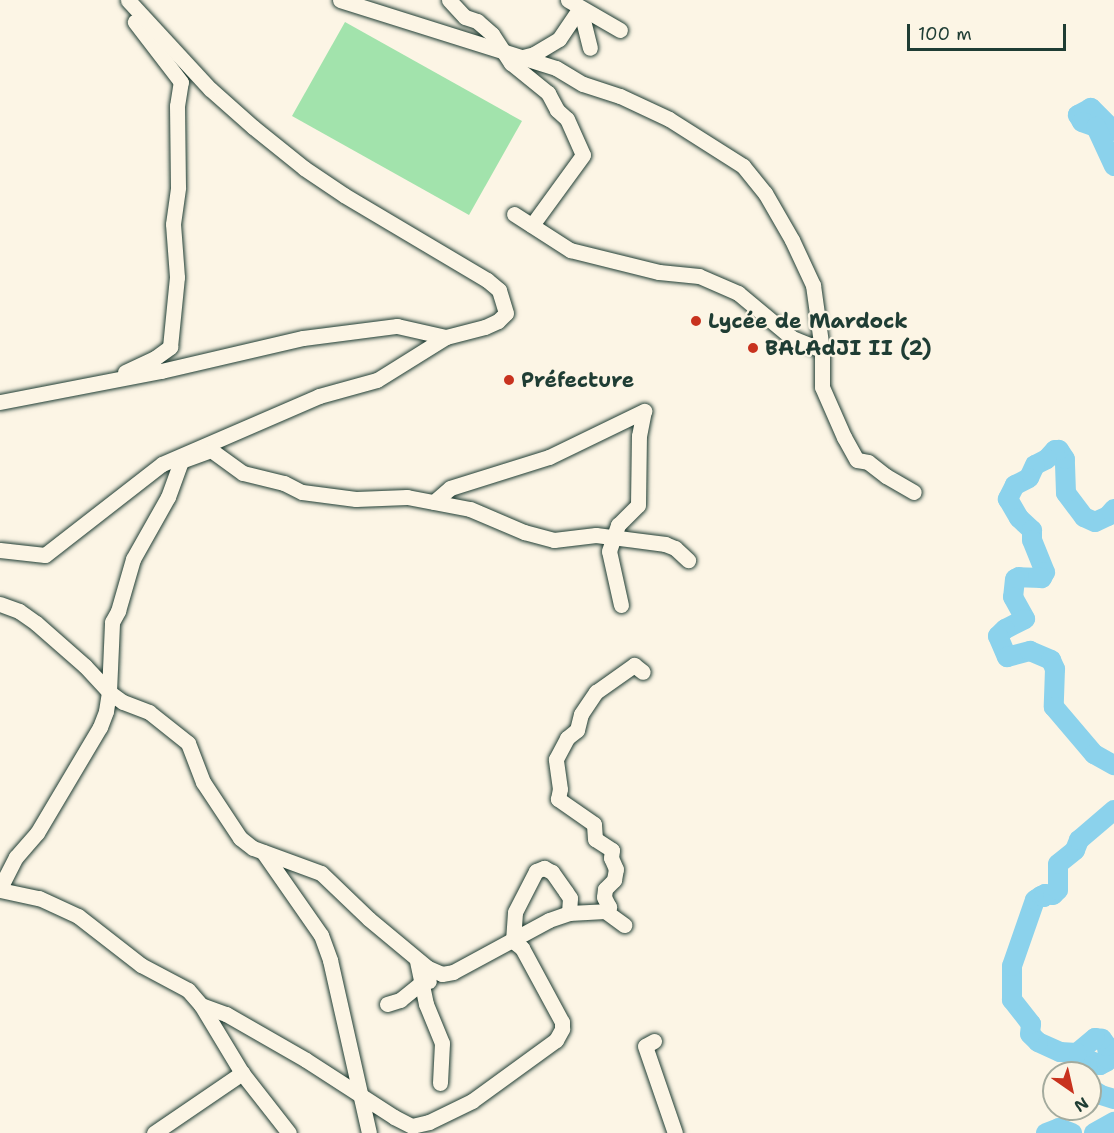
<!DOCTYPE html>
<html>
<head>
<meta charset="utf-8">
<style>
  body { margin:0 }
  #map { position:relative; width:1114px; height:1133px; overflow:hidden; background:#fcf5e5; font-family:"Shantell Sans",sans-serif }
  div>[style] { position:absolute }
  .green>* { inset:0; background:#a2e3ac }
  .river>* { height:20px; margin:-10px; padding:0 10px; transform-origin:10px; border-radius:10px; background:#8bd2ec }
  .roads { filter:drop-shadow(0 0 2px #1f3d34) drop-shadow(0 0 2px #1f3d34) }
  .minor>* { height:15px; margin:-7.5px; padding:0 7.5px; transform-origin:7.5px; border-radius:7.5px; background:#fcf5e5 }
  .dots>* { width:16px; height:16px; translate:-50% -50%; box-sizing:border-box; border:3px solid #fcf5e5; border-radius:50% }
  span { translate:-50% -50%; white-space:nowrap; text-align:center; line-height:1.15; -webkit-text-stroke:4.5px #fcf5e5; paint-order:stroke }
  .poi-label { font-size:21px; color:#1f3d34; font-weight:700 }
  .left { translate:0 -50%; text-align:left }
  .north { position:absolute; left:1042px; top:1061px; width:60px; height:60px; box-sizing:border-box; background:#fcf5e5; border:2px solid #a4ab9e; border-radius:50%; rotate:146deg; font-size:16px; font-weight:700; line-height:24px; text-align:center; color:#1f3d34 }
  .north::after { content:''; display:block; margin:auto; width:21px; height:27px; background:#c8321e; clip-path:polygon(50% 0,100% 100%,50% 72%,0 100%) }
  .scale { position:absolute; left:907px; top:24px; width:159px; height:27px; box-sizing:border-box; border:3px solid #1f3d34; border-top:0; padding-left:8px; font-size:18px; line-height:21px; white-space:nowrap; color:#1f3d34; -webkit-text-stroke:4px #fcf5e5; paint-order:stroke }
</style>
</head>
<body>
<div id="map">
  <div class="green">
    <i style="clip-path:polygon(345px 22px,522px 121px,469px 215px,292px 116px)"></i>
  </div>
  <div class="river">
    <i style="left:1114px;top:131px;width:33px;rotate:-135deg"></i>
    <i style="left:1091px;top:108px;width:15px;rotate:152deg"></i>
    <i style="left:1078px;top:115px;width:8px;rotate:60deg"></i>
    <i style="left:1082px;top:122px;width:15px;rotate:20deg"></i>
    <i style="left:1096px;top:127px;width:43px;rotate:65.2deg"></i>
    <i style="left:1114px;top:509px;width:9px;rotate:131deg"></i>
    <i style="left:1108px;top:516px;width:14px;rotate:155deg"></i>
    <i style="left:1095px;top:522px;width:12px;rotate:-156deg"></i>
    <i style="left:1084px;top:517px;width:30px;rotate:-127deg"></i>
    <i style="left:1066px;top:493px;width:34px;rotate:-92deg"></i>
    <i style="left:1065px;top:459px;width:11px;rotate:-124deg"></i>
    <i style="left:1059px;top:450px;width:4px;rotate:180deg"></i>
    <i style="left:1055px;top:450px;width:12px;rotate:132deg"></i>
    <i style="left:1047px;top:459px;width:13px;rotate:153deg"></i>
    <i style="left:1035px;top:465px;width:14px;rotate:115deg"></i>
    <i style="left:1029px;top:478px;width:16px;rotate:153deg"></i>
    <i style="left:1015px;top:485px;width:16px;rotate:117deg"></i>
    <i style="left:1008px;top:499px;width:22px;rotate:60deg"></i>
    <i style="left:1019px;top:518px;width:18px;rotate:43deg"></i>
    <i style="left:1032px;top:530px;width:10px;rotate:90deg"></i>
    <i style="left:1032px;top:540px;width:35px;rotate:68deg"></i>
    <i style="left:1045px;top:572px;width:7px;rotate:117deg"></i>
    <i style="left:1042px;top:578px;width:23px;rotate:-178deg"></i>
    <i style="left:1019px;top:577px;width:4px;rotate:153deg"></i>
    <i style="left:1015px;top:579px;width:18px;rotate:96deg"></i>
    <i style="left:1013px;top:597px;width:25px;rotate:61deg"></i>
    <i style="left:1025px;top:619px;width:22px;rotate:153deg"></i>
    <i style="left:1005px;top:629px;width:10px;rotate:135deg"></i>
    <i style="left:998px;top:636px;width:23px;rotate:67deg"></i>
    <i style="left:1007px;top:657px;width:24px;rotate:-15deg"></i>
    <i style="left:1030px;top:651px;width:23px;rotate:23deg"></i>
    <i style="left:1051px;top:660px;width:10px;rotate:66deg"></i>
    <i style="left:1055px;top:669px;width:38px;rotate:92deg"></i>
    <i style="left:1054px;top:707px;width:62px;rotate:49.6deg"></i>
    <i style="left:1094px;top:754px;width:23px;rotate:29deg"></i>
    <i style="left:1079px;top:1073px;width:17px;rotate:-45deg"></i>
    <i style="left:1091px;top:1061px;width:10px;rotate:24deg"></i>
    <i style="left:1100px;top:1065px;width:7px;rotate:-27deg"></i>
    <i style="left:1106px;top:1062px;width:4px;rotate:-56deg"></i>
    <i style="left:1108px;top:1059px;width:13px;rotate:-94deg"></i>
    <i style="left:1107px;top:1046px;width:9px;rotate:-126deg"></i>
    <i style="left:1102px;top:1039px;width:7px;rotate:-172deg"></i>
    <i style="left:1095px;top:1038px;width:23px;rotate:140deg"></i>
    <i style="left:1077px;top:1053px;width:17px;rotate:-177deg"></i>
    <i style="left:1060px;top:1052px;width:24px;rotate:-156deg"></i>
    <i style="left:1038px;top:1042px;width:11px;rotate:-135deg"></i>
    <i style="left:1030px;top:1034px;width:10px;rotate:-84deg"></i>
    <i style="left:1031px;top:1024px;width:31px;rotate:-128deg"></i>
    <i style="left:1012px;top:1000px;width:34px;rotate:-90deg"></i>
    <i style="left:1012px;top:966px;width:70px;rotate:-70.8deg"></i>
    <i style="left:1035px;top:900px;width:7px;rotate:-34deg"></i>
    <i style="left:1041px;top:896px;width:3px;rotate:18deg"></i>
    <i style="left:1044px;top:897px;width:3px;rotate:-72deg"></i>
    <i style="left:1045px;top:894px;width:8px;rotate:7deg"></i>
    <i style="left:1053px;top:895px;width:7px;rotate:-45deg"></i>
    <i style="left:1058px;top:890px;width:26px;rotate:-90deg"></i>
    <i style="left:1058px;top:864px;width:22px;rotate:-39deg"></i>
    <i style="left:1075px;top:850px;width:11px;rotate:-68deg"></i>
    <i style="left:1079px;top:840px;width:46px;rotate:-40.6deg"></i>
    <i style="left:1090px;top:1088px;width:13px;rotate:32deg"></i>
    <i style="left:1101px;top:1095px;width:14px;rotate:17deg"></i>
    <i style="left:1046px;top:1133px;width:14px;rotate:-21deg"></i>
    <i style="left:1059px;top:1128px;width:14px;rotate:21deg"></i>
    <i style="left:1094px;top:1133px;width:23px;rotate:-29deg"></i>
  </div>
  <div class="roads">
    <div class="minor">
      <i style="left:340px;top:0;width:226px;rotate:17.5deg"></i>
      <i style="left:556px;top:68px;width:31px;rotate:31deg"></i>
      <i style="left:583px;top:84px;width:39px;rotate:18deg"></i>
      <i style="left:620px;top:96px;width:54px;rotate:25.1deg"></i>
      <i style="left:669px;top:119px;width:88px;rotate:32.4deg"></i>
      <i style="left:743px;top:166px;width:35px;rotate:51deg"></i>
      <i style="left:765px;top:193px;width:54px;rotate:60.1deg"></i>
      <i style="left:792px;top:240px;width:50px;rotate:65deg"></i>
      <i style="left:813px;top:285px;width:66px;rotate:82.1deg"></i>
      <i style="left:822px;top:350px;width:37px;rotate:90deg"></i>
      <i style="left:822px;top:387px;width:55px;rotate:66.3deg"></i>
      <i style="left:844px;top:437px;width:26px;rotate:61deg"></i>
      <i style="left:857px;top:460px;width:11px;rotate:10deg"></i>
      <i style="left:868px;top:462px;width:23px;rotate:38deg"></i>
      <i style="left:886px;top:476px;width:32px;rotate:30deg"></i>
      <i style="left:449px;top:0;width:23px;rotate:47deg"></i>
      <i style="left:465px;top:17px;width:13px;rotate:18deg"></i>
      <i style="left:477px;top:21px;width:20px;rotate:41deg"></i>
      <i style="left:492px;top:34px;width:35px;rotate:57deg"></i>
      <i style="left:511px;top:63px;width:48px;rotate:39deg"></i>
      <i style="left:548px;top:93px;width:19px;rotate:62deg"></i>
      <i style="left:557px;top:110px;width:13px;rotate:42deg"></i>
      <i style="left:567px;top:119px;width:39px;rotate:66deg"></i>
      <i style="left:583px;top:155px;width:87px;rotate:126.1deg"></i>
      <i style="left:568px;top:0;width:60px;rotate:30deg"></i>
      <i style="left:523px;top:57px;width:11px;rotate:-15deg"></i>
      <i style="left:534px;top:54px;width:29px;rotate:-31deg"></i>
      <i style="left:559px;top:39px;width:37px;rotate:-56deg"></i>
      <i style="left:580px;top:8px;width:41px;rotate:76deg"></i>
      <i style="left:514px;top:214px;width:67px;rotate:32.7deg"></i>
      <i style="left:570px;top:250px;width:92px;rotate:13.9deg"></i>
      <i style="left:659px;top:272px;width:40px;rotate:5.7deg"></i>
      <i style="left:699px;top:276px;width:43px;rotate:23.6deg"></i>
      <i style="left:738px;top:293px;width:70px;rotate:39.8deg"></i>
      <i style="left:792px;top:338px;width:32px;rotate:22deg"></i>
      <i style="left:125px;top:372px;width:33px;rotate:-25deg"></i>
      <i style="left:155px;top:358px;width:19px;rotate:-36deg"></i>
      <i style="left:170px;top:347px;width:70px;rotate:-84.3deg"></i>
      <i style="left:177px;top:277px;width:53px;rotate:-94.3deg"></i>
      <i style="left:173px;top:224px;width:37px;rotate:-82deg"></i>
      <i style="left:178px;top:187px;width:81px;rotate:-90.7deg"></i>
      <i style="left:177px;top:106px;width:24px;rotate:-81deg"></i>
      <i style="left:181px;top:82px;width:76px;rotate:-127.5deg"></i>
      <i style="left:0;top:402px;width:164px;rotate:-10.9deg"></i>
      <i style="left:161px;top:371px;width:146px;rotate:-13.1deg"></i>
      <i style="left:303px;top:338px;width:95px;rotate:-7.3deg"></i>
      <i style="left:397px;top:326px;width:50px;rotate:12.7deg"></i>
      <i style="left:434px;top:502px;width:21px;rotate:-41deg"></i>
      <i style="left:450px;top:488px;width:104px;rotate:-17.4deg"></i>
      <i style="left:549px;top:457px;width:106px;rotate:-25.8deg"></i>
      <i style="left:0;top:550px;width:45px;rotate:6.3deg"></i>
      <i style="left:45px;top:555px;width:148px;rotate:-37.9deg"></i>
      <i style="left:162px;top:464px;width:171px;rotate:-23.4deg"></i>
      <i style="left:319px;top:396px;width:60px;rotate:-15.4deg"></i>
      <i style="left:377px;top:380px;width:81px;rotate:-31.9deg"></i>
      <i style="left:446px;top:337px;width:40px;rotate:-14.4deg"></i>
      <i style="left:485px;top:327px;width:14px;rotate:-25deg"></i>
      <i style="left:498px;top:321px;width:11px;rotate:-45deg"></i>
      <i style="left:506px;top:313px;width:24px;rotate:-107deg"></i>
      <i style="left:499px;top:290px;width:16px;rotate:-140deg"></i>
      <i style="left:487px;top:280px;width:166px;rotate:-149.3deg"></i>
      <i style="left:344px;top:195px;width:48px;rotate:-146deg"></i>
      <i style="left:304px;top:168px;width:65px;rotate:-141.2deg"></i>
      <i style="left:253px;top:127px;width:57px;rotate:-138.5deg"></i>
      <i style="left:210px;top:89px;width:121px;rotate:-132.7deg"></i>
      <i style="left:0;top:604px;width:20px;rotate:20deg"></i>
      <i style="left:19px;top:611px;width:21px;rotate:35deg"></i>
      <i style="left:36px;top:623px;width:65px;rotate:41.3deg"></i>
      <i style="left:85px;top:666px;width:35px;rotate:47deg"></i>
      <i style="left:109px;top:692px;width:17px;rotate:36deg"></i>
      <i style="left:123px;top:702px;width:28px;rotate:21deg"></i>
      <i style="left:149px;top:712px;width:50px;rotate:38.5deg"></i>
      <i style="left:188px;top:743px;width:42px;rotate:69deg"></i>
      <i style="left:203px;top:782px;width:67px;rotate:56.5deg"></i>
      <i style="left:240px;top:838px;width:16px;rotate:38deg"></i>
      <i style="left:253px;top:848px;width:72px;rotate:20.2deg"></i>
      <i style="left:321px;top:873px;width:66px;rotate:43.8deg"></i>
      <i style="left:369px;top:919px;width:77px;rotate:39.7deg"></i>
      <i style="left:428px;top:968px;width:15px;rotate:23deg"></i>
      <i style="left:442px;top:974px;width:11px;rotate:-10deg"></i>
      <i style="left:453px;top:972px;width:109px;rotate:-28.4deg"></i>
      <i style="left:549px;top:920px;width:21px;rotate:-19deg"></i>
      <i style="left:569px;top:913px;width:36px;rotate:-3deg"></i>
      <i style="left:605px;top:911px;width:24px;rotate:36deg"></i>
      <i style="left:621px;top:605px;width:55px;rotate:-102.5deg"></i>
      <i style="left:609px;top:551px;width:28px;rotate:-71deg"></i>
      <i style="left:618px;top:525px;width:28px;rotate:-45deg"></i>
      <i style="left:638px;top:505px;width:69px;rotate:-89.2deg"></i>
      <i style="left:639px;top:436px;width:25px;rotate:-79deg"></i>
      <i style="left:263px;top:852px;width:101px;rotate:55.1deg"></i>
      <i style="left:321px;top:935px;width:27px;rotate:70deg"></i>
      <i style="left:330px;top:960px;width:177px;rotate:77.3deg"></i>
      <i style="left:0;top:888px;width:35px;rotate:-63deg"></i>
      <i style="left:16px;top:857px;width:32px;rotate:-49deg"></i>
      <i style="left:37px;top:833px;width:123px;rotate:-59.3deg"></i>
      <i style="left:100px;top:727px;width:17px;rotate:-69deg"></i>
      <i style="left:106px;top:711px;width:19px;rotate:-81deg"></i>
      <i style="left:109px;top:692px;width:70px;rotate:-87.5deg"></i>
      <i style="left:112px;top:622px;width:13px;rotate:-61deg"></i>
      <i style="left:118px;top:611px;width:54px;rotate:-73.9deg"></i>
      <i style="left:133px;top:559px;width:71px;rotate:-60.6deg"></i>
      <i style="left:168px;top:497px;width:38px;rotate:-70deg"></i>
      <i style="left:181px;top:461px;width:32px;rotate:-20deg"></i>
      <i style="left:211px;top:450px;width:39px;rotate:36deg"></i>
      <i style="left:243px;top:473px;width:42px;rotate:13.7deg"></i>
      <i style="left:284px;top:483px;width:20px;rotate:27deg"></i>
      <i style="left:302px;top:492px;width:54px;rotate:7.4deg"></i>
      <i style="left:356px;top:499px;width:51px;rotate:-2.2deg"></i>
      <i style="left:407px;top:497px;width:64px;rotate:10.8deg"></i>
      <i style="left:470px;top:509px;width:59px;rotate:23.1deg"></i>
      <i style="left:524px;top:532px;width:31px;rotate:15deg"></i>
      <i style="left:554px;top:540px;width:42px;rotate:-6.8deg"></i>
      <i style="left:596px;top:535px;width:70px;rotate:7.4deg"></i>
      <i style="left:665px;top:544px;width:11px;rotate:22deg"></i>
      <i style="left:675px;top:548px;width:18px;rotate:43deg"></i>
      <i style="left:0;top:890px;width:40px;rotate:12deg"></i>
      <i style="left:39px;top:898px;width:43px;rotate:24.8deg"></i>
      <i style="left:78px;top:916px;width:80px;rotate:37.9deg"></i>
      <i style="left:141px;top:965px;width:53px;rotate:28deg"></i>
      <i style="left:188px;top:990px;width:20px;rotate:49deg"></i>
      <i style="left:201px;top:1005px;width:79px;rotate:58.9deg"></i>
      <i style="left:242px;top:1073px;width:76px;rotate:51.9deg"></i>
      <i style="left:605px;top:911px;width:6px;rotate:-45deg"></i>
      <i style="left:609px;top:907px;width:11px;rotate:-117deg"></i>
      <i style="left:604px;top:897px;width:8px;rotate:-83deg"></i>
      <i style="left:605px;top:889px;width:13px;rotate:-45deg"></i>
      <i style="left:614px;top:880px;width:11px;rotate:-80deg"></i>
      <i style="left:616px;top:869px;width:12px;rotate:-114deg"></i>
      <i style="left:611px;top:858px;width:8px;rotate:-83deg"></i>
      <i style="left:612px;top:850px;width:20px;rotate:-147deg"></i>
      <i style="left:595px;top:839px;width:15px;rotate:-94deg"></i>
      <i style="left:594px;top:824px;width:44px;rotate:-145.2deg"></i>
      <i style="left:558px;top:799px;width:10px;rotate:-79deg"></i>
      <i style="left:560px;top:789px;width:30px;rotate:-98deg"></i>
      <i style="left:556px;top:759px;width:24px;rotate:-62deg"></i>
      <i style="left:567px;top:738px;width:13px;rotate:-39deg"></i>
      <i style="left:577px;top:730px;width:16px;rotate:-76deg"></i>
      <i style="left:581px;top:714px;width:27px;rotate:-56deg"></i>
      <i style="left:596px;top:692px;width:47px;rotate:-35.4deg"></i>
      <i style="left:634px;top:665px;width:11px;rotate:38deg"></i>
      <i style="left:417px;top:961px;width:44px;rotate:78.2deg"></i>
      <i style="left:426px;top:1004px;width:42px;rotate:67.7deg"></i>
      <i style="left:442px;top:1043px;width:40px;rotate:92.9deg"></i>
      <i style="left:387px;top:1004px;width:14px;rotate:-17deg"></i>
      <i style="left:400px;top:1000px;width:27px;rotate:-39deg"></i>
      <i style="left:421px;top:983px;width:8px;rotate:-14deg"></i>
      <i style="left:201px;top:1005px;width:27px;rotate:20deg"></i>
      <i style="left:226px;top:1014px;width:92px;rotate:29.9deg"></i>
      <i style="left:306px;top:1060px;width:105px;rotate:32.9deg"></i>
      <i style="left:394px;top:1117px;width:20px;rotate:27deg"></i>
      <i style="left:412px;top:1126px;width:17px;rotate:-13deg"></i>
      <i style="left:429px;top:1122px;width:48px;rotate:-26deg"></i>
      <i style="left:472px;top:1101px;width:104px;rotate:-36deg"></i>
      <i style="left:556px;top:1040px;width:13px;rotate:-61deg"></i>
      <i style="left:562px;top:1029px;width:7px;rotate:-90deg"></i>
      <i style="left:562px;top:1022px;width:84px;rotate:-118.4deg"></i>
      <i style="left:522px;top:948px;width:11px;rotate:-142deg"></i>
      <i style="left:513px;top:941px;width:29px;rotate:-86deg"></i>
      <i style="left:515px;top:912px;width:46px;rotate:-62.9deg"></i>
      <i style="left:536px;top:871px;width:9px;rotate:-21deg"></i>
      <i style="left:544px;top:868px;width:9px;rotate:27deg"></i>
      <i style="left:552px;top:872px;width:24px;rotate:55deg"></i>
      <i style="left:566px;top:892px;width:7px;rotate:56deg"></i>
      <i style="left:570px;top:898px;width:15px;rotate:94deg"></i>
      <i style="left:654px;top:1041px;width:10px;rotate:151deg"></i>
      <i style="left:645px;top:1046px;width:92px;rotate:71deg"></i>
      <i style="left:154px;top:1133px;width:107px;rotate:-34.3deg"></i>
    </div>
  </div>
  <div class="dots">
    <i style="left:696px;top:321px;background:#c8321e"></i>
    <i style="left:753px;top:348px;background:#c8321e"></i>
    <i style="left:509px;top:380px;background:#c8321e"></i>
  </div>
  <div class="poi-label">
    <span class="left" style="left:708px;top:321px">Lycée de Mardock</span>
    <span class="left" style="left:765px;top:348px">BALAdJI II (2)</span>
    <span class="left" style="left:521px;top:380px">Préfecture</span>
  </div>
  <div class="north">N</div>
  <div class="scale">100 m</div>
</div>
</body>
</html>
